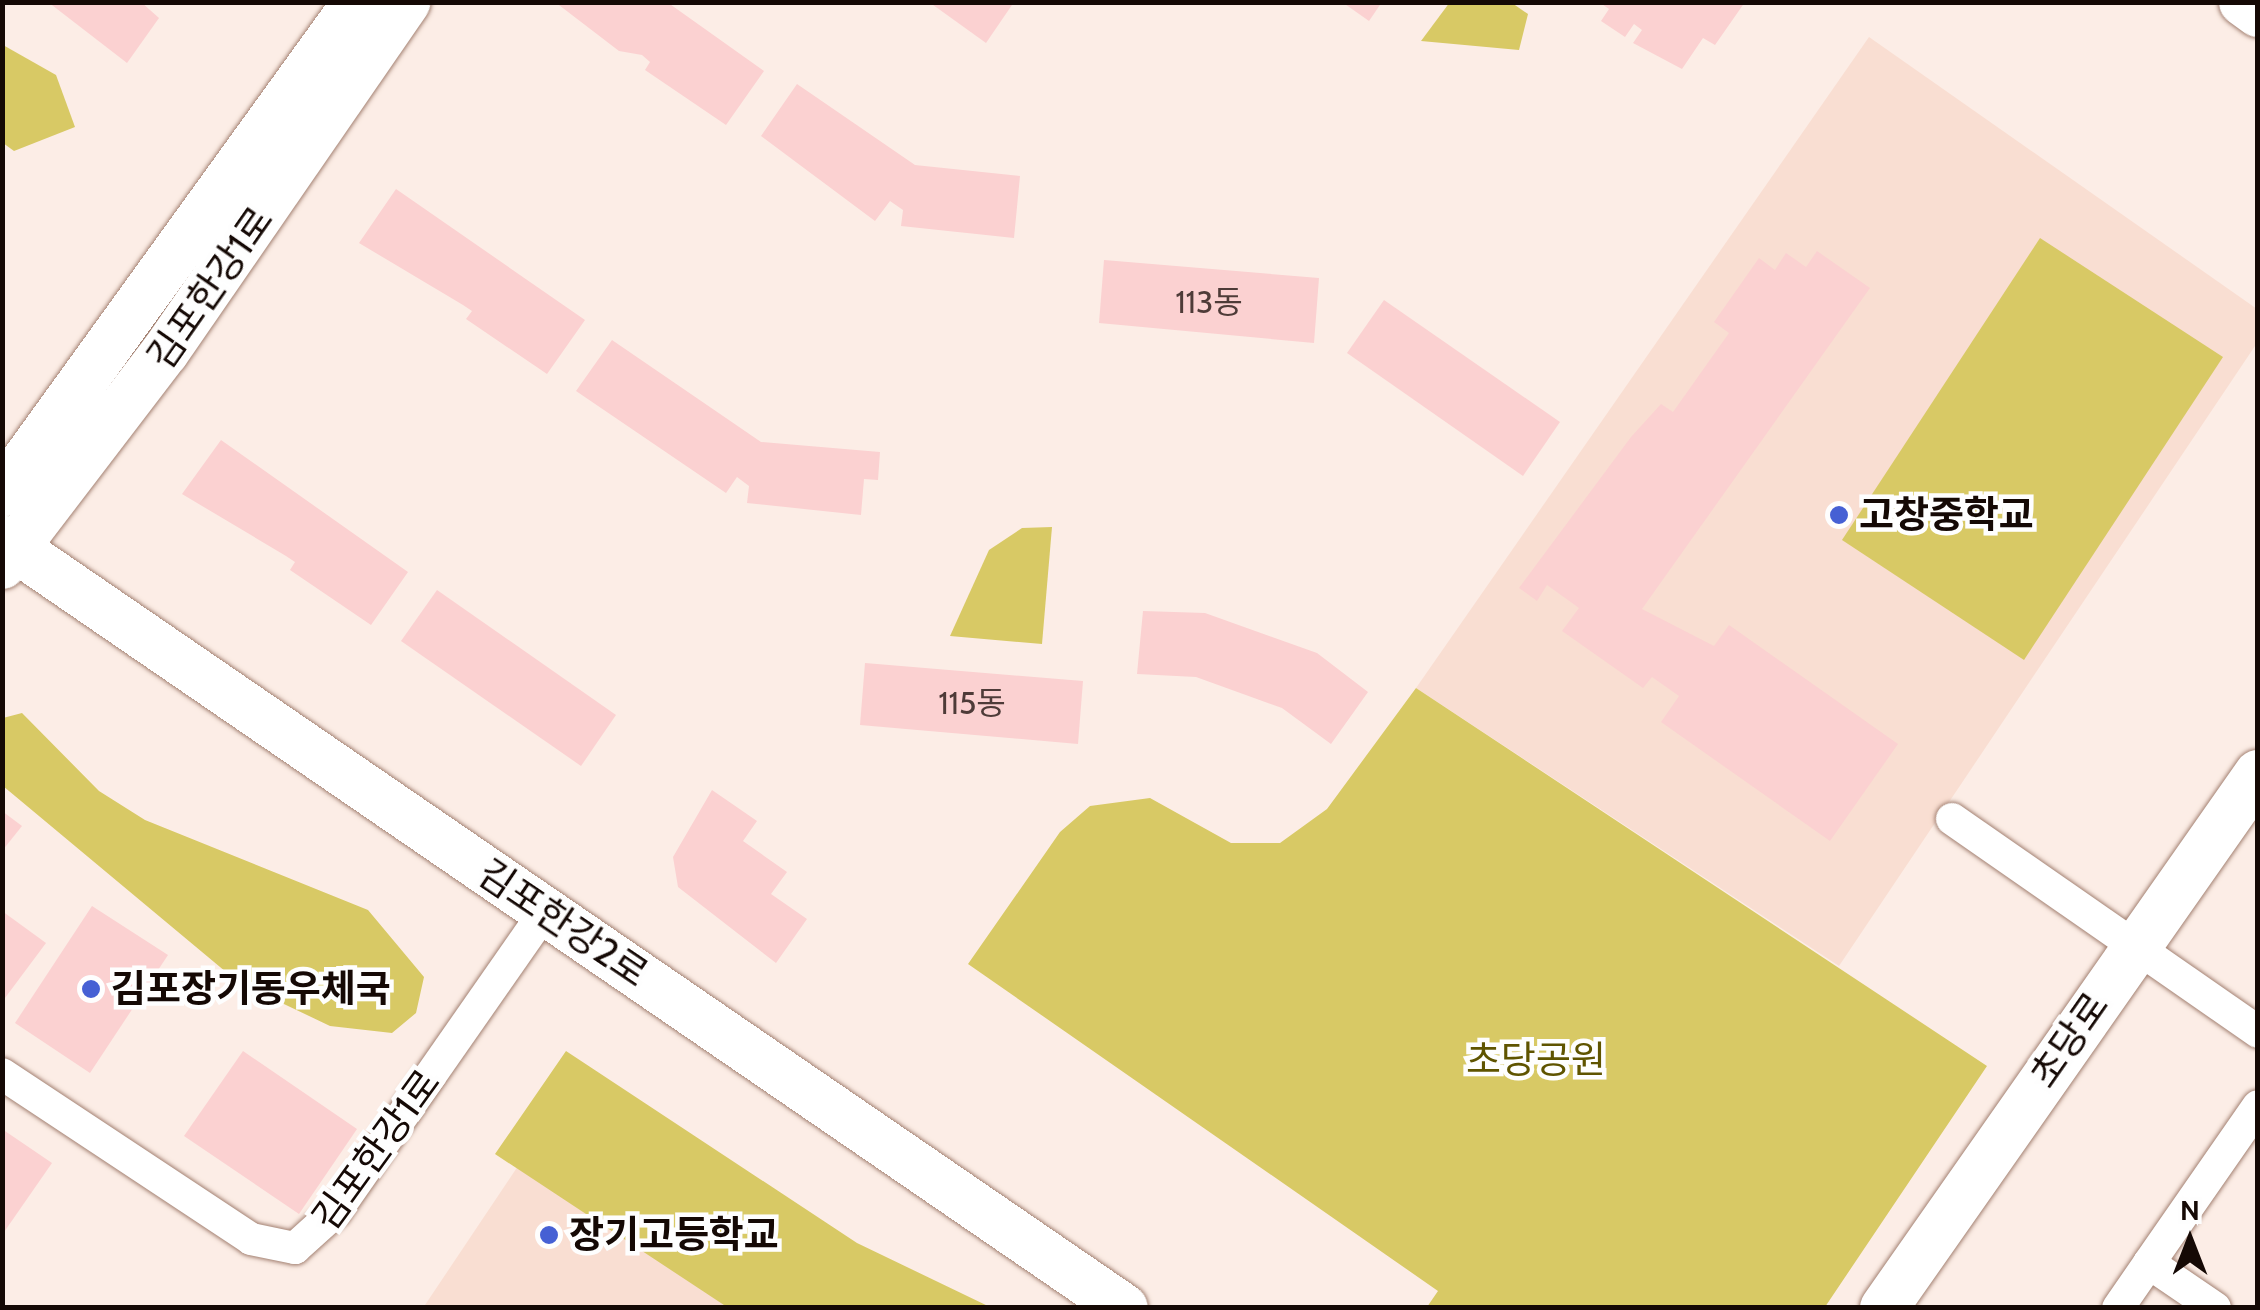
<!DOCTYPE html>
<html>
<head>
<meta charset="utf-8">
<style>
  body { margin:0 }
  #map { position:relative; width:2260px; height:1310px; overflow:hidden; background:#fcede6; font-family:Cabin,"Noto Sans KR",sans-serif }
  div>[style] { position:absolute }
  .built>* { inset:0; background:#f9ded2 }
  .green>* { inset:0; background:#d8c965 }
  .building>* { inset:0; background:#fbd1d1 }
  .roads { filter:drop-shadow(0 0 2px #a38172) drop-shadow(0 0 2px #a38172) }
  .street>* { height:32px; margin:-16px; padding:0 16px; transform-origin:16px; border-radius:16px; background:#fff }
  .secondary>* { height:48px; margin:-24px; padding:0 24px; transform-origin:24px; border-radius:24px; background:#fff }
  .dots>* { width:28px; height:28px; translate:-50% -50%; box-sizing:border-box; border:5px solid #fefefe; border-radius:50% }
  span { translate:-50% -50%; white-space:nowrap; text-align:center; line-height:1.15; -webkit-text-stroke:9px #fefefe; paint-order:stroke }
  .number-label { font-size:32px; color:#4e3b38 }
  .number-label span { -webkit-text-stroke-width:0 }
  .street-label { font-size:38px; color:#150905 }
  .poi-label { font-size:38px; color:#150905; font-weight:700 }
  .left { translate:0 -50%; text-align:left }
  .park-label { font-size:38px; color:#5f5400 }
  .frame { position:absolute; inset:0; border:5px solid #150905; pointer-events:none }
  .north { position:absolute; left:2140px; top:1190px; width:100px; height:100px; -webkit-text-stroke:8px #fefefe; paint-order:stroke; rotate:0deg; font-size:28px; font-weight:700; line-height:40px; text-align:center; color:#150905 }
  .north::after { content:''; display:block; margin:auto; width:35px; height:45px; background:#150905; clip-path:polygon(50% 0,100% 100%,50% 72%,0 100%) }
</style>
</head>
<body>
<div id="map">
  <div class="built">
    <i style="clip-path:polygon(1869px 37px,2257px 309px,2257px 343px,1839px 966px,1416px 688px)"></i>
    <i style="clip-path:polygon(520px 1163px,732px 1308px,423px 1308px)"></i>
  </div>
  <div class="green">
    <i style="clip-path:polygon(1450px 2px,1512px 3px,1528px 14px,1519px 50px,1421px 41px)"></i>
    <i style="clip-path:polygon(3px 45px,56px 75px,75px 127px,14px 151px,3px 143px)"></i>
    <i style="clip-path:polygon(2040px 238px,2223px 357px,2024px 660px,1842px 540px)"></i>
    <i style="clip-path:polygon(1052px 527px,1042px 644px,950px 636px,989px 550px,1022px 528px)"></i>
    <i style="clip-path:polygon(1416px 688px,1987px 1066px,1825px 1307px,1427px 1307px,1438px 1291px,968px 964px,1060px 832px,1090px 806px,1150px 798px,1231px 843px,1280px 843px,1327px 809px)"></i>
    <i style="clip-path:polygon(22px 713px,99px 791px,145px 820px,368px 910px,424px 977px,416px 1013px,392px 1033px,330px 1026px,238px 982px,3px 786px,3px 718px)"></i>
    <i style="clip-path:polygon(566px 1051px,857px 1243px,990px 1307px,727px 1307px,495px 1154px)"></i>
  </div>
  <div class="building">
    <i style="clip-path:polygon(48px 2px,141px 2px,159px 18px,127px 63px)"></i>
    <i style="clip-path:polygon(555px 2px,667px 2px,764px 71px,726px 125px,645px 70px,650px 62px,642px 55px,619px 51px)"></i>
    <i style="clip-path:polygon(929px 2px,1014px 2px,986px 43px)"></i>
    <i style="clip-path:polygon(1342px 2px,1382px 2px,1369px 21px)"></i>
    <i style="clip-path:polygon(1599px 2px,1745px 2px,1715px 45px,1703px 38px,1682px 69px,1633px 43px,1642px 30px,1634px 24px,1625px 37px,1601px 21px,1609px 9px)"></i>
    <i style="clip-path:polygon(797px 84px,915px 165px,1020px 176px,1014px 238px,901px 226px,903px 210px,890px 201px,875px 221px,761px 136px)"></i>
    <i style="clip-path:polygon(396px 189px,585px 320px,547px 374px,466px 319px,472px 311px,463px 305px,359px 243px)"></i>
    <i style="clip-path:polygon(1817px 251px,1870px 288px,1642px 609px,1714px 646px,1729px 625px,1898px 744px,1830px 841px,1661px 722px,1679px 696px,1652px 677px,1643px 688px,1562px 631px,1579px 608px,1547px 585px,1537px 601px,1519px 588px,1631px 437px,1661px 404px,1673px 412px,1729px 333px,1714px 322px,1759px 258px,1775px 270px,1786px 253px,1806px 267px)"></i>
    <i style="clip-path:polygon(1104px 260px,1319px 278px,1314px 343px,1099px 323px)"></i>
    <i style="clip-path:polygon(1384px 300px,1560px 422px,1523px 476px,1347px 353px)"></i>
    <i style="clip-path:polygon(612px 340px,761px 442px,880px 452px,878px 480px,864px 479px,861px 515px,747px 503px,749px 486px,737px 477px,726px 493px,576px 391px)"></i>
    <i style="clip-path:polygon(221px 440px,408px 572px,371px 625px,290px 570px,295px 562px,286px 556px,182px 494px)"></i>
    <i style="clip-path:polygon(437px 590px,616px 715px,581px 766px,401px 641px)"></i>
    <i style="clip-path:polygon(1143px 611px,1205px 613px,1317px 653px,1368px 692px,1331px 744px,1282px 708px,1196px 677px,1137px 674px)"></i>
    <i style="clip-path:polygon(865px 663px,1083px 681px,1078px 744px,860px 725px)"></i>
    <i style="clip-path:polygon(712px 790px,757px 821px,743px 841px,787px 872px,771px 894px,807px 919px,776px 963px,678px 887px,673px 857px)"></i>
    <i style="clip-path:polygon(2px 811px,22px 826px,2px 851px)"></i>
    <i style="clip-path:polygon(92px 906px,168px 955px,90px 1073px,15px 1023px)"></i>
    <i style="clip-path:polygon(2px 911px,46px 943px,2px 1002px)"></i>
    <i style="clip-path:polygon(243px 1051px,357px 1129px,299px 1214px,184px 1136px)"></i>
    <i style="clip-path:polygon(2px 1129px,52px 1163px,2px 1235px)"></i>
  </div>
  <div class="roads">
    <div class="street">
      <i style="left:1952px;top:819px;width:373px;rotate:34.8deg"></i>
      <i style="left:2px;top:1074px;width:299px;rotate:33.5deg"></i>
      <i style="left:251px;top:1239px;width:45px;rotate:11.6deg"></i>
      <i style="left:295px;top:1248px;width:55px;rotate:-42.1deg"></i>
      <i style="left:336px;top:1211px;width:366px;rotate:-55.1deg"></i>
      <i style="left:2118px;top:1308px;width:55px;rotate:-55.4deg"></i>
      <i style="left:2215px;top:1308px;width:80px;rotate:-145.7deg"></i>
      <i style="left:2149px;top:1263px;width:191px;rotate:-55.2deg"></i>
    </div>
    <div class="secondary">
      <i style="left:2243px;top:2px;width:19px;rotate:36deg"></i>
      <i style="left:2px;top:493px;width:606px;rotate:-54.13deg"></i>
      <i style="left:2px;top:539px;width:1360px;rotate:34.43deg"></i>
      <i style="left:2px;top:565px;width:268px;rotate:-52.6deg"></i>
      <i style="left:165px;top:352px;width:425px;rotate:-55.4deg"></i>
      <i style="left:1884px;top:1308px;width:652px;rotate:-54.99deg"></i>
    </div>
  </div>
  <div class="dots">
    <i style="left:1839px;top:515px;background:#4660d4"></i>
    <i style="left:91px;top:989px;background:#4660d4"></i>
    <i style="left:549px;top:1235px;background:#4660d4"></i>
  </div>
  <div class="number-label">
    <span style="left:1209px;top:302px">113동</span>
    <span style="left:972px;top:703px">115동</span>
  </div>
  <div class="street-label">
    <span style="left:210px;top:288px;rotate:-55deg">김포한강1로</span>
    <span style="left:563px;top:923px;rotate:34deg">김포한강2로</span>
    <span style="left:2069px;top:1040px;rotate:-55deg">초당로</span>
    <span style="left:376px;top:1150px;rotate:-54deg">김포한강1로</span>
  </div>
  <div class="poi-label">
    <span class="left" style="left:1859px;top:515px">고창중학교</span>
    <span class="left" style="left:111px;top:989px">김포장기동우체국</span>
    <span class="left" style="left:569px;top:1235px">장기고등학교</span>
  </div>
  <div class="park-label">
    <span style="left:1536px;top:1060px">초당공원</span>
  </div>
  <div class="frame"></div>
  <div class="north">N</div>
</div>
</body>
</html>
